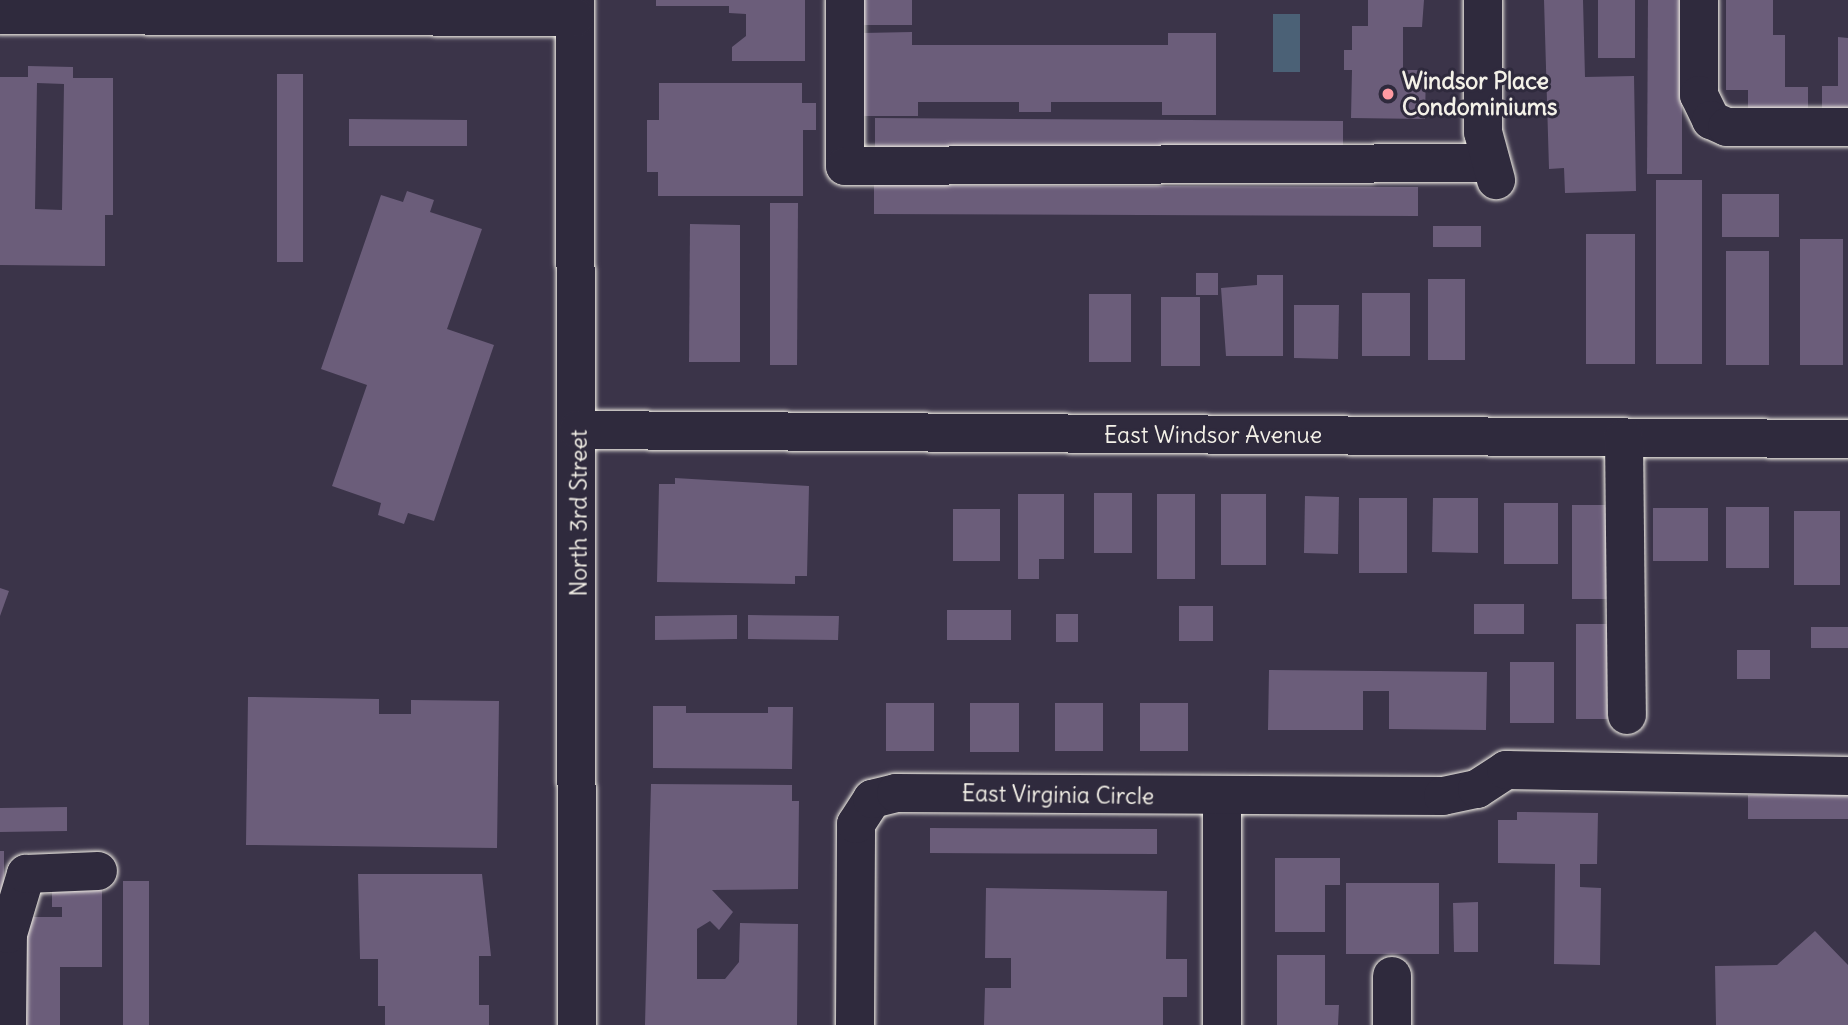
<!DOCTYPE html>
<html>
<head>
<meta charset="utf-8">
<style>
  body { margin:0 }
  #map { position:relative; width:1848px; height:1025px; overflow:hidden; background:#3b3449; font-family:Delius,sans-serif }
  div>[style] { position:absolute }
  .water>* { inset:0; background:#4b6176 }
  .building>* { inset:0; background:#6b5d7a }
  .roads { filter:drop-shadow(0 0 2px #f4f1e8) drop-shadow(0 0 2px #f4f1e8) }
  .minor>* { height:38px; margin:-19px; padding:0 19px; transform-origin:19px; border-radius:19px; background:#2f2a3d }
  .dots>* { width:19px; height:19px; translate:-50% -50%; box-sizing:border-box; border:4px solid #2f2a3d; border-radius:50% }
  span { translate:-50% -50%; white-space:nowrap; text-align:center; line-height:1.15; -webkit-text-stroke:6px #2f2a3d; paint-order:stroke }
  .poi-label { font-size:23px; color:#f4f1e8; font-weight:700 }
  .left { translate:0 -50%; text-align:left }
  .street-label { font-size:23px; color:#f4f1e8 }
</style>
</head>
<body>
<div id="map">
  <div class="water">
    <i style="clip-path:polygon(1273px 14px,1300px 14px,1300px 72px,1273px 72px)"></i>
  </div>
  <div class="building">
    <i style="clip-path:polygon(656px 0,805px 0,805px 61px,732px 61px,732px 47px,746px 36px,746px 14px,729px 13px,729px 6px,656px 6px)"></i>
    <i style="clip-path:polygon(863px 0,912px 0,912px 25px,863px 25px)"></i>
    <i style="clip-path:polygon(1368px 0,1424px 0,1422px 27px,1403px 27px,1403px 70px,1426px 70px,1425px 119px,1351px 118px,1352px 70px,1344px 70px,1344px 50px,1352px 50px,1352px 26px,1368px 26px)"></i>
    <i style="clip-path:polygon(1544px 0,1583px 0,1585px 77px,1634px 76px,1636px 191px,1565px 193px,1564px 168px,1549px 169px)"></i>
    <i style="clip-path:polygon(1598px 0,1635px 0,1635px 58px,1598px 58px)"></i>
    <i style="clip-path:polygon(1648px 0,1682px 0,1682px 174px,1647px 174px)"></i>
    <i style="clip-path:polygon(1726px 0,1773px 0,1773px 35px,1785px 35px,1785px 87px,1808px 87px,1808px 112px,1748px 112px,1748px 90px,1726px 90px)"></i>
    <i style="clip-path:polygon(912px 32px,912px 45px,1168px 45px,1168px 33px,1216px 33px,1216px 115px,1162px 115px,1162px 102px,1051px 102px,1051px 112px,1019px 112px,1019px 102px,918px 102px,918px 116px,863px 116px,863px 33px)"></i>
    <i style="clip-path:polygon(1838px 37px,1848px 38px,1848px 114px,1822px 114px,1822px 86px,1838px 86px)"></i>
    <i style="clip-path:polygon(evenodd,28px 66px,73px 67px,73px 78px,113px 78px,113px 215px,105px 215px,105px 266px,0 265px,0 77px,28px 77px,28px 66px,37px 83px,64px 84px,62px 210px,35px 209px,37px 83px)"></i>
    <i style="clip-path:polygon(277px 74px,303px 74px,303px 262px,277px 262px)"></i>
    <i style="clip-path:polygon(659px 83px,802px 83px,802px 103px,816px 103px,816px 130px,803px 130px,803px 196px,658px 196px,658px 172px,647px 172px,647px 120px,659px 120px)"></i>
    <i style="clip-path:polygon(875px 118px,1343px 121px,1343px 150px,875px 147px)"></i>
    <i style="clip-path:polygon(349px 119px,467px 120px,467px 146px,349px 146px)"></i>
    <i style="clip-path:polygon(1656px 180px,1702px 180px,1702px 364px,1656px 364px)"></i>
    <i style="clip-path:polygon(874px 185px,1418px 187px,1418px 216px,874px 214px)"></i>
    <i style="clip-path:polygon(407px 191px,434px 200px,430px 212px,482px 229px,447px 329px,494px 345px,434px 521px,408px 513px,404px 524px,378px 515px,381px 503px,332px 486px,367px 385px,321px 369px,381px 195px,403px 202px)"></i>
    <i style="clip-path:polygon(1722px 194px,1779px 194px,1779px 237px,1722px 237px)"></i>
    <i style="clip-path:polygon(770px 203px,798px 203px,797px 365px,770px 365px)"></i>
    <i style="clip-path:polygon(690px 224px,740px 225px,740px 362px,689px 362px)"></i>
    <i style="clip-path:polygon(1433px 226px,1481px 226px,1481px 247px,1433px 247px)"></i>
    <i style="clip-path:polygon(1586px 234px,1635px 234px,1635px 364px,1586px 364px)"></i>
    <i style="clip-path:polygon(1800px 239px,1843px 239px,1843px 365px,1800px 365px)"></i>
    <i style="clip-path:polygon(1726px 251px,1769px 251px,1769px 365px,1726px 365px)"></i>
    <i style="clip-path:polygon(1196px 273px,1218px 273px,1218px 295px,1196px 295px)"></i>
    <i style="clip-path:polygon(1257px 275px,1283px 275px,1283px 356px,1226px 356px,1221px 288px,1257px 285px)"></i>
    <i style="clip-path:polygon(1428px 279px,1465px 279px,1465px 360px,1428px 360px)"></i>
    <i style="clip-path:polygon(1362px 293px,1410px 293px,1410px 356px,1362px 356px)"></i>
    <i style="clip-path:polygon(1089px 294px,1131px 294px,1131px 362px,1089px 362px)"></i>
    <i style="clip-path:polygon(1161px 297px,1200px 297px,1200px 366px,1161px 366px)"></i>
    <i style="clip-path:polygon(1294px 305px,1339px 305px,1338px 359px,1294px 358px)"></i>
    <i style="clip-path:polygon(675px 478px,809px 486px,807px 576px,795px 576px,795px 584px,657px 582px,659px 484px,675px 484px)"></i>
    <i style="clip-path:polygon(1094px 493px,1132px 493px,1132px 553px,1094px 553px)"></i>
    <i style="clip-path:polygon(1018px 494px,1064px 494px,1064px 559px,1039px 559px,1039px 579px,1018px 579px)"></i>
    <i style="clip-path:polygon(1157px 494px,1195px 494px,1195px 579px,1157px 579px)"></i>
    <i style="clip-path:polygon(1221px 494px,1266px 494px,1266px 565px,1221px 565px)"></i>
    <i style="clip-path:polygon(1305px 496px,1339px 497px,1338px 554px,1304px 553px)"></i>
    <i style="clip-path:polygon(1359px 498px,1407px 498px,1407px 573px,1359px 573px)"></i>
    <i style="clip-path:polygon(1433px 498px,1478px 498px,1478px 553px,1432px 552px)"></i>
    <i style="clip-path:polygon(1504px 503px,1558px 503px,1558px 564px,1504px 564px)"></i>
    <i style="clip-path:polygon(1572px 505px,1617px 505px,1617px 599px,1572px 599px)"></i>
    <i style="clip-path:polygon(1726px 507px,1769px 507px,1769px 568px,1726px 568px)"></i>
    <i style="clip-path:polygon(1653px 508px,1708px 508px,1708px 561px,1653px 561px)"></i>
    <i style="clip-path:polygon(953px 509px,1000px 509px,1000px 561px,953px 561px)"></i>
    <i style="clip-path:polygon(1794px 511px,1840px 511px,1840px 585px,1794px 585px)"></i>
    <i style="clip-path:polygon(0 588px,9px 591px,0 616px)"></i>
    <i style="clip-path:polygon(1474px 604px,1524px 604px,1524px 634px,1474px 634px)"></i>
    <i style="clip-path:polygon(1179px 606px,1213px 606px,1213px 641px,1179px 641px)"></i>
    <i style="clip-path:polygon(947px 610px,1011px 610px,1011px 640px,947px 640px)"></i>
    <i style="clip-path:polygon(1056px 614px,1078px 614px,1078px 642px,1056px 642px)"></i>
    <i style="clip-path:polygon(737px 615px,737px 639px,655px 640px,655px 616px)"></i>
    <i style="clip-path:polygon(748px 615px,839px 616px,838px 640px,748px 639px)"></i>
    <i style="clip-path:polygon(1576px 624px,1624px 624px,1624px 719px,1576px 719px)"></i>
    <i style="clip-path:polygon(1811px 627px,1848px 627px,1848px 648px,1811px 648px)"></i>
    <i style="clip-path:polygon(1737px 650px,1770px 650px,1770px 679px,1737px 679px)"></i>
    <i style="clip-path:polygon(1510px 662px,1554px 662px,1554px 723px,1510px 723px)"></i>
    <i style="clip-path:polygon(1269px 670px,1487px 672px,1486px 730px,1389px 729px,1389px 691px,1363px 691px,1363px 730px,1268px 730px)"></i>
    <i style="clip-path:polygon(248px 697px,379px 699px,379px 714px,411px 714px,411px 700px,499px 701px,497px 848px,246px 845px)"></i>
    <i style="clip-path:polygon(886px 703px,934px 703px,934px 751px,886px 751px)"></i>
    <i style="clip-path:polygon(970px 703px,1019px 703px,1019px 752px,970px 752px)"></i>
    <i style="clip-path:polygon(1055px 703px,1103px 703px,1103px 751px,1055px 751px)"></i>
    <i style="clip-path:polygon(1140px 703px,1188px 703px,1188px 751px,1140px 751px)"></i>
    <i style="clip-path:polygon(653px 706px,686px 706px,686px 713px,768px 713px,768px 707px,793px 707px,792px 769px,653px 768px)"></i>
    <i style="clip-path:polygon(651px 784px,792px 785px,792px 801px,799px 801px,798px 889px,712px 890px,733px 912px,719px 930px,710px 921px,697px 929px,697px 979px,725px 979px,739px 962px,740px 923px,798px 924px,797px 1025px,645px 1025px)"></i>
    <i style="clip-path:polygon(1748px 795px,1848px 795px,1848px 819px,1748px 819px)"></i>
    <i style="clip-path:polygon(67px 807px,67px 831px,0 832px,0 808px)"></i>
    <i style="clip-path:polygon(1517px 812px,1598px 813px,1597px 864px,1580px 864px,1580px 887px,1601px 888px,1600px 965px,1554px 964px,1555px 864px,1498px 863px,1498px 820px,1517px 820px)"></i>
    <i style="clip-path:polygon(930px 828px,1157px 829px,1157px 854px,930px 853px)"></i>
    <i style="clip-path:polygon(0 851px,4px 851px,4px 911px,0 911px)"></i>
    <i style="clip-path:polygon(1275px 858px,1340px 858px,1340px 885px,1325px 885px,1325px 932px,1275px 932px)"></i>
    <i style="clip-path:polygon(358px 874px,482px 874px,491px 956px,479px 956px,479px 1005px,489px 1005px,489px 1025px,385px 1025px,385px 1006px,378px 1006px,378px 959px,360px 959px)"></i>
    <i style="clip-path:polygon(123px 881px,149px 881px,149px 1025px,123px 1025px)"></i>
    <i style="clip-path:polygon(52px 883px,102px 883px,102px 967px,60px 967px,60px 1025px,17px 1025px,22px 917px,62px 917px,62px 907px,52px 907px)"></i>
    <i style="clip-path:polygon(1346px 883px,1439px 883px,1439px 954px,1346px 954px)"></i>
    <i style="clip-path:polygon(986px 888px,1167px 891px,1166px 959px,1187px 959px,1187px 997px,1163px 997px,1163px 1025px,984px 1025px,985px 988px,1011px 988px,1011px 958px,985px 958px)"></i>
    <i style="clip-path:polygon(1478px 902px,1478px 952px,1454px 952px,1453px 903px)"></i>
    <i style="clip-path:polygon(1815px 931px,1848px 965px,1848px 1025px,1716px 1025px,1715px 966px,1777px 965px)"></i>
    <i style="clip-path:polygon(1277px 955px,1325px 955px,1325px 1005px,1339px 1005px,1338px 1025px,1277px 1025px)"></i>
  </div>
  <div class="roads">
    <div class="minor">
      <i style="left:575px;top:0;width:1025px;rotate:89.89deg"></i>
      <i style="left:845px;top:0;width:166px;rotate:90deg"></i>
      <i style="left:845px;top:166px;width:643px;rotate:-0.27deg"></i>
      <i style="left:1483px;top:0;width:132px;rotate:90deg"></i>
      <i style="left:1483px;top:132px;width:50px;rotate:74.8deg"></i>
      <i style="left:1699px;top:0;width:95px;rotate:90deg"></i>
      <i style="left:1699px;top:95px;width:28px;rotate:64deg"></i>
      <i style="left:1711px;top:120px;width:17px;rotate:24deg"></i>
      <i style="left:1727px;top:127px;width:121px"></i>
      <i style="left:0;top:15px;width:575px;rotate:0.2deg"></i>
      <i style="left:578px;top:430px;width:1270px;rotate:0.41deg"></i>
      <i style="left:1624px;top:438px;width:277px;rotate:89.4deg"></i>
      <i style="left:1222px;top:796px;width:229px;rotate:90deg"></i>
      <i style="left:1392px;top:976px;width:49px;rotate:90deg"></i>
      <i style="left:7px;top:1025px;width:91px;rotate:-89.4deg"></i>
      <i style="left:8px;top:934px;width:63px;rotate:-73.3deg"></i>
      <i style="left:26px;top:874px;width:72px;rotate:-2.4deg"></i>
      <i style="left:855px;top:1025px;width:201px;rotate:-89.7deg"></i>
      <i style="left:856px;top:824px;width:30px;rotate:-57deg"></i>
      <i style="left:872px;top:799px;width:25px;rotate:-14deg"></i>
      <i style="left:896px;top:793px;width:547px;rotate:0.31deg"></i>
      <i style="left:1443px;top:796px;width:35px;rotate:-12deg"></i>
      <i style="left:1477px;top:789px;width:35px;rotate:-33deg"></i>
      <i style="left:1506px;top:770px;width:342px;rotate:1deg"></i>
    </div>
  </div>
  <div class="dots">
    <i style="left:1388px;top:94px;background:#ff9aa2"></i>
  </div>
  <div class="poi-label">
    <span class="left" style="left:1402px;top:94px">Windsor Place<br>Condominiums</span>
  </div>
  <div class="street-label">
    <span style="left:1213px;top:435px">East Windsor Avenue</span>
    <span style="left:579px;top:513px;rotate:-90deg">North 3rd Street</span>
    <span style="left:1058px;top:795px;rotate:1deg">East Virginia Circle</span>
  </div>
</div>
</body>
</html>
